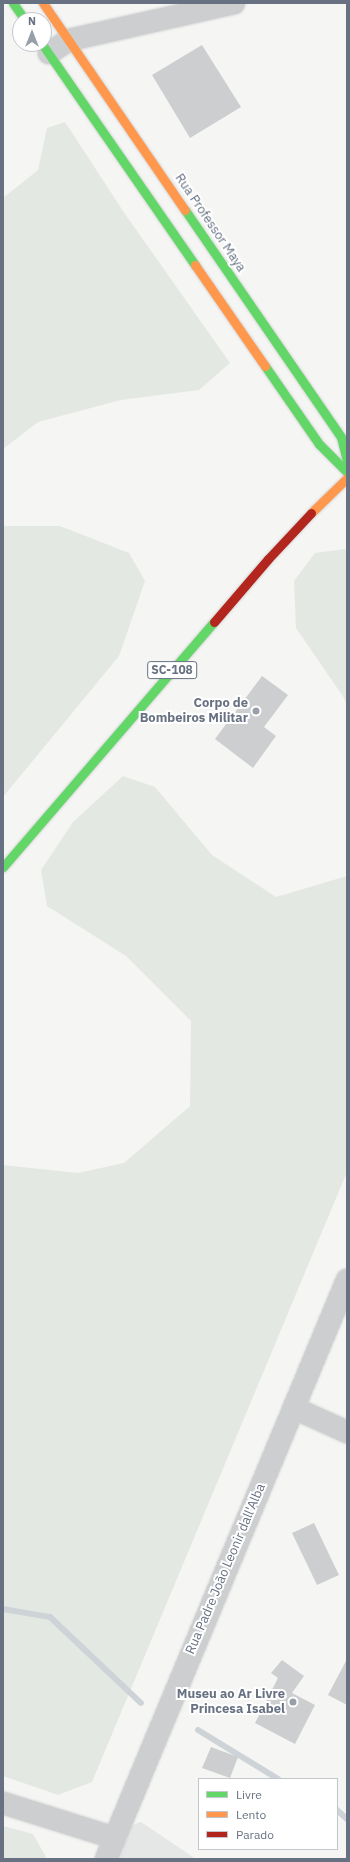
<!DOCTYPE html>
<html>
<head>
<meta charset="utf-8">
<style>
  body { margin:0 }
  #map { position:relative; width:350px; height:1862px; overflow:hidden; background:#f5f5f4; font-family:"IBM Plex Sans",sans-serif }
  div>[style] { position:absolute }
  .built>* { inset:0; background:#e5e6e6 }
  .green>* { inset:0; background:#e4e8e2 }
  .stream>* { height:6px; margin:-3px; padding:0 3px; transform-origin:3px; border-radius:3px; background:#ced3d7 }
  .building>* { inset:0; background:#cdcecf }
  .roads { filter:drop-shadow(0 0 1px #d2d3d3) drop-shadow(0 0 1px #d2d3d3) }
  .street>* { height:22px; margin:-11px; padding:0 11px; transform-origin:11px; border-radius:11px; background:#cdcecf }
  .fast>* { height:9px; margin:-4.5px; padding:0 4.5px; transform-origin:4.5px; border-radius:4.5px; background:#63d668 }
  .slow>* { height:9px; margin:-4.5px; padding:0 4.5px; transform-origin:4.5px; border-radius:4.5px; background:#ff974d }
  .jam>* { height:9px; margin:-4.5px; padding:0 4.5px; transform-origin:4.5px; border-radius:4.5px; background:#b3261e }
  .dots>* { width:11px; height:11px; translate:-50% -50%; box-sizing:border-box; border:2px solid #fff; border-radius:50% }
  span { translate:-50% -50%; white-space:nowrap; text-align:center; line-height:1.15; -webkit-text-stroke:4px #fff; paint-order:stroke }
  .shield-label span { padding:1px 3px; background:#fff; border:1px solid; border-radius:3px; -webkit-text-stroke-width:0 }
  .shield-label { font-size:12px; color:#677182; font-weight:700 }
  .street-label { font-size:13px; color:#677182 }
  .poi-label { font-size:13px; color:#677182; font-weight:700 }
  .right { translate:-100% -50%; text-align:right }
  .frame { position:absolute; inset:0; border:4px solid #677182; pointer-events:none }
  .legend { position:absolute; left:198px; top:1778px; width:140px; height:72px; box-sizing:border-box; background:#fff; border:1px solid #c2c6cd; margin:0; padding:5px 7px; list-style:none; font-size:12px; color:#677182 }
  .legend li { display:flex; align-items:center; gap:8px; height:20px }
  .legend b { width:20px; border:1px solid #c2c6cd }
  .north { position:absolute; left:12px; top:12px; width:40px; height:40px; box-sizing:border-box; background:#fff; border:1px solid #c2c6cd; border-radius:50%; rotate:0deg; font-size:11px; font-weight:700; line-height:16px; text-align:center; color:#677182 }
  .north::after { content:''; display:block; margin:auto; width:14px; height:18px; background:#999faa; clip-path:polygon(50% 0,100% 100%,50% 72%,0 100%) }
</style>
</head>
<body>
<div id="map">
  <div class="built">
    <i style="clip-path:polygon(141px 1822px,196px 1859px,114px 1859px,127px 1827px)"></i>
  </div>
  <div class="green">
    <i style="clip-path:polygon(65px 122px,123px 211px,230px 363px,199px 390px,121px 400px,38px 422px,3px 449px,3px 198px,38px 170px,47px 128px)"></i>
    <i style="clip-path:polygon(3px 526px,60px 526px,129px 553px,145px 581px,119px 656px,3px 797px)"></i>
    <i style="clip-path:polygon(345px 549px,347px 554px,347px 706px,344px 698px,296px 628px,294px 581px,315px 553px)"></i>
    <i style="clip-path:polygon(123px 776px,155px 787px,212px 855px,276px 897px,347px 876px,347px 1172px,92px 1782px,58px 1795px,3px 1776px,3px 1165px,78px 1173px,124px 1163px,190px 1106px,191px 1021px,126px 956px,47px 906px,41px 870px,73px 822px)"></i>
    <i style="clip-path:polygon(3px 1826px,33px 1834px,46px 1857px,45px 1859px,3px 1859px)"></i>
  </div>
  <div class="stream">
    <i style="left:3px;top:1609px;width:48px;rotate:9.7deg"></i>
    <i style="left:50px;top:1617px;width:125px;rotate:43.4deg"></i>
    <i style="left:198px;top:1730px;width:94px;rotate:31.5deg"></i>
    <i style="left:337px;top:1810px;width:13px;rotate:42deg"></i>
  </div>
  <div class="building">
    <i style="clip-path:polygon(202px 45px,241px 107px,190px 138px,152px 75px)"></i>
    <i style="clip-path:polygon(262px 676px,288px 695px,264px 727px,276px 736px,253px 768px,215px 739px)"></i>
    <i style="clip-path:polygon(314px 1523px,339px 1575px,317px 1585px,292px 1533px)"></i>
    <i style="clip-path:polygon(347px 1659px,347px 1705px,328px 1695px)"></i>
    <i style="clip-path:polygon(282px 1660px,304px 1676px,292px 1693px,315px 1705px,295px 1744px,255px 1723px,278px 1678px,271px 1673px)"></i>
    <i style="clip-path:polygon(211px 1747px,238px 1757px,230px 1778px,202px 1768px)"></i>
  </div>
  <div class="roads">
    <div class="street">
      <i style="left:49px;top:53px;width:24px;rotate:-33deg"></i>
      <i style="left:69px;top:40px;width:169px;rotate:-12.6deg"></i>
      <i style="left:294px;top:1408px;width:58px;rotate:24.4deg"></i>
      <i style="left:3px;top:1803px;width:117px;rotate:17.4deg"></i>
      <i style="left:106px;top:1859px;width:627px;rotate:-67.4deg"></i>
    </div>
    <div class="fast">
      <i style="left:13px;top:3px;width:21px;rotate:55deg"></i>
      <i style="left:42px;top:44px;width:269px;rotate:55.3deg"></i>
      <i style="left:185px;top:210px;width:275px;rotate:55.5deg"></i>
      <i style="left:341px;top:437px;width:25px;rotate:76deg"></i>
      <i style="left:265px;top:366px;width:95px;rotate:55.3deg"></i>
      <i style="left:319px;top:444px;width:40px;rotate:45deg"></i>
      <i style="left:3px;top:867px;width:323px;rotate:-49.3deg"></i>
    </div>
    <div class="slow">
      <i style="left:43px;top:3px;width:251px;rotate:55.6deg"></i>
      <i style="left:195px;top:265px;width:123px;rotate:55.3deg"></i>
      <i style="left:311px;top:513px;width:50px;rotate:-44.2deg"></i>
    </div>
    <div class="jam">
      <i style="left:214px;top:622px;width:83px;rotate:-49.4deg"></i>
      <i style="left:268px;top:559px;width:63px;rotate:-46.9deg"></i>
    </div>
  </div>
  <div class="dots">
    <i style="left:256px;top:711px;background:#999faa"></i>
    <i style="left:293px;top:1702px;background:#999faa"></i>
  </div>
  <div class="shield-label">
    <span style="left:172px;top:670px">SC-108</span>
  </div>
  <div class="street-label">
    <span style="left:210px;top:223px;rotate:56deg">Rua Professor Maya</span>
    <span style="left:226px;top:1569px;rotate:-67deg">Rua Padre João Leonir dall'Alba</span>
  </div>
  <div class="poi-label">
    <span class="right" style="left:248px;top:711px">Corpo de<br>Bombeiros Militar</span>
    <span class="right" style="left:285px;top:1702px">Museu ao Ar Livre<br>Princesa Isabel</span>
  </div>
  <div class="frame"></div>
  <ul class="legend">
  <li><b style="height:5px;background:#63d668"></b>Livre</li>
  <li><b style="height:5px;background:#ff974d"></b>Lento</li>
  <li><b style="height:5px;background:#b3261e"></b>Parado</li>
  </ul>
  <div class="north">N</div>
</div>
</body>
</html>
